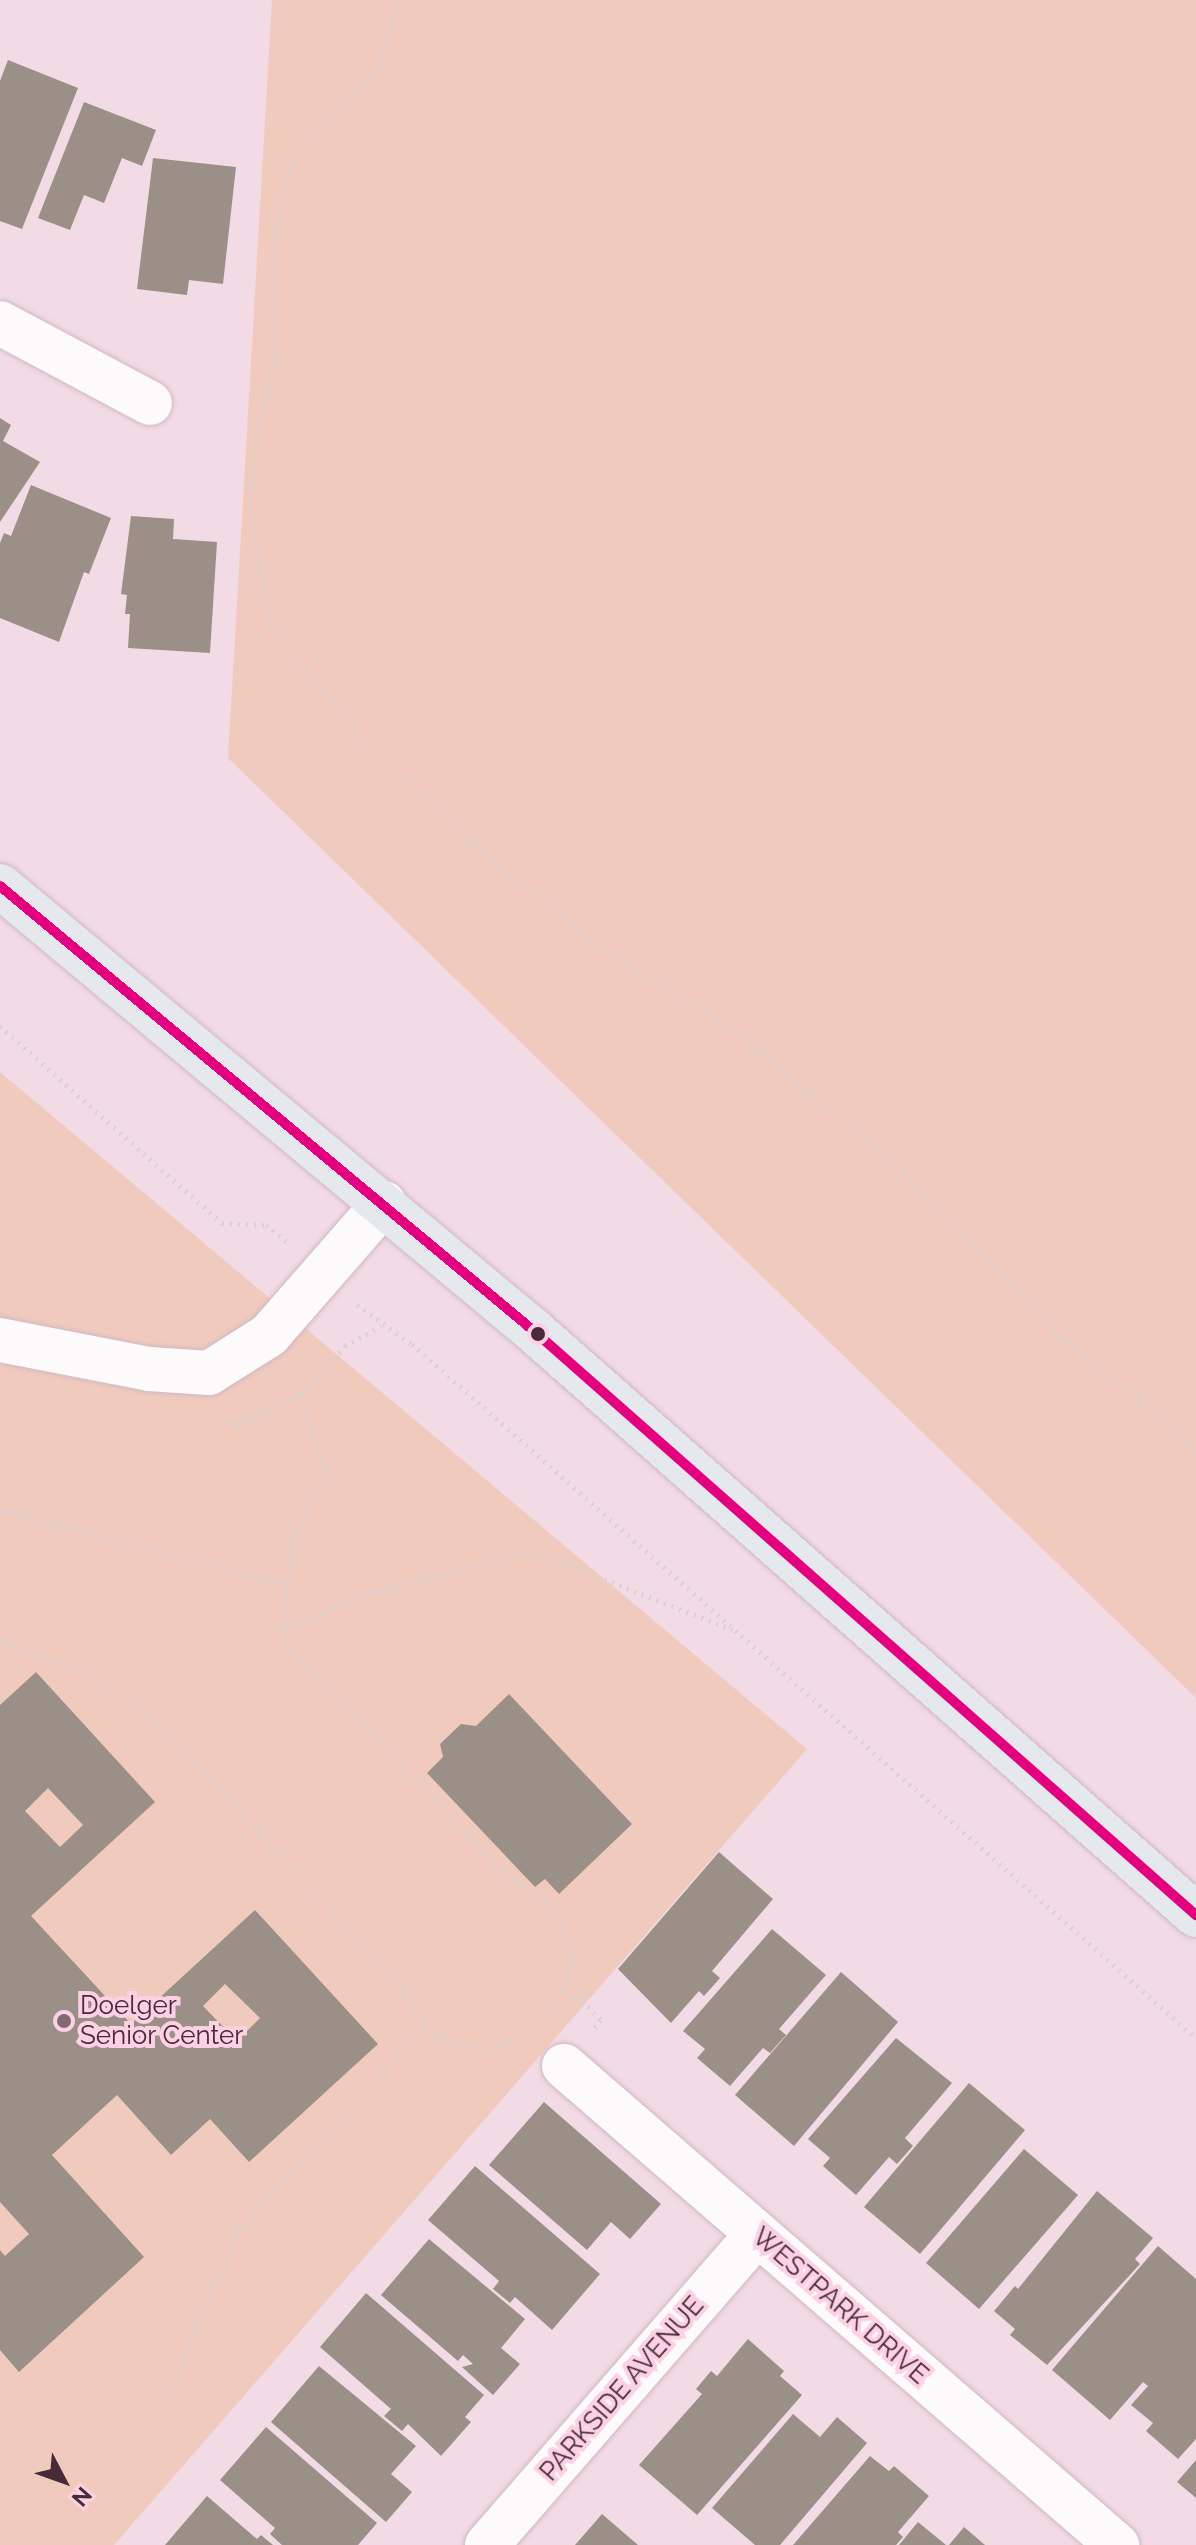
<!DOCTYPE html>
<html>
<head>
<meta charset="utf-8">
<style>
  body { margin:0 }
  #map { position:relative; width:1196px; height:2545px; overflow:hidden; background:#f2dbe4; font-family:Raleway,sans-serif }
  div>[style] { position:absolute }
  .green>* { inset:0; background:#f1cabe }
  .building>* { inset:0; background:#9a9088 }
  .path>* { height:5px; margin-top:-2.5px; transform-origin:0; background:repeating-linear-gradient(90deg,#d8d2d5 0 2px,transparent 0 8px) }
  .roads { filter:drop-shadow(0 0 2px #cfb8c2) drop-shadow(0 0 2px #cfb8c2) }
  .minor>* { height:44px; margin:-22px; padding:0 22px; transform-origin:22px; border-radius:22px; background:#fdfafb }
  .major>* { height:44px; margin:-22px; padding:0 22px; transform-origin:22px; border-radius:22px; background:#e5e8ec }
  .bus-1>* { height:10px; margin:-5px; padding:0 5px; transform-origin:5px; border-radius:5px; background:#e5007d }
  .dots>* { width:22px; height:22px; translate:-50% -50%; box-sizing:border-box; border:4px solid #fcd1e3; border-radius:50% }
  span { translate:-50% -50%; white-space:nowrap; text-align:center; line-height:1.15; -webkit-text-stroke:8px #fcd1e3; paint-order:stroke }
  .poi-label { font-size:26px; color:#472b38 }
  .left { translate:0 -50%; text-align:left }
  .street-label { font-size:26px; color:#472b38 }
  .north { position:absolute; left:24px; top:2441px; width:80px; height:80px; -webkit-text-stroke:6px #fcd1e3; paint-order:stroke; rotate:131deg; font-size:22px; font-weight:700; line-height:32px; text-align:center; color:#472b38 }
  .north::after { content:''; display:block; margin:auto; width:28px; height:36px; background:#472b38; clip-path:polygon(50% 0,100% 100%,50% 72%,0 100%) }
</style>
</head>
<body>
<div id="map">
  <div class="green">
    <i style="clip-path:polygon(272px 0,1196px 0,1196px 1698px,228px 758px)"></i>
    <i style="clip-path:polygon(0 1072px,807px 1749px,114px 2545px,0 2545px)"></i>
  </div>
  <div class="building">
    <i style="clip-path:polygon(8px 60px,78px 88px,22px 229px,0 221px,0 81px)"></i>
    <i style="clip-path:polygon(84px 102px,156px 130px,142px 166px,122px 158px,104px 203px,84px 195px,70px 230px,38px 218px)"></i>
    <i style="clip-path:polygon(153px 158px,236px 167px,223px 284px,189px 280px,187px 295px,137px 289px)"></i>
    <i style="clip-path:polygon(0 418px,11px 425px,3px 441px,40px 462px,0 522px)"></i>
    <i style="clip-path:polygon(31px 485px,111px 518px,89px 574px,84px 572px,59px 642px,0 618px,0 543px,4px 533px,11px 536px)"></i>
    <i style="clip-path:polygon(131px 516px,174px 519px,173px 539px,217px 542px,210px 653px,128px 648px,130px 614px,125px 614px,127px 595px,121px 594px)"></i>
    <i style="clip-path:polygon(evenodd,36px 1672px,155px 1802px,31px 1916px,131px 2024px,255px 1910px,378px 2044px,249px 2162px,210px 2119px,171px 2155px,117px 2095px,52px 2155px,144px 2257px,19px 2372px,0 2350px,0 2250px,5px 2256px,29px 2234px,0 2202px,0 1705px,36px 1672px,48px 1788px,83px 1825px,60px 1847px,25px 1811px,48px 1788px,36px 1672px,225px 1984px,260px 2018px,237px 2041px,203px 2006px,225px 1984px)"></i>
    <i style="clip-path:polygon(509px 1694px,632px 1824px,559px 1894px,545px 1879px,535px 1887px,427px 1773px,443px 1757px,440px 1744px,461px 1724px,476px 1726px)"></i>
    <i style="clip-path:polygon(719px 1852px,773px 1899px,712px 1971px,720px 1978px,704px 1996px,699px 1991px,671px 2023px,618px 1969px)"></i>
    <i style="clip-path:polygon(772px 1929px,826px 1975px,779px 2029px,786px 2035px,770px 2053px,763px 2048px,730px 2086px,697px 2058px,705px 2049px,683px 2031px)"></i>
    <i style="clip-path:polygon(841px 1972px,898px 2022px,794px 2146px,735px 2095px)"></i>
    <i style="clip-path:polygon(896px 2038px,952px 2083px,905px 2138px,913px 2146px,897px 2164px,889px 2157px,856px 2195px,823px 2166px,830px 2158px,808px 2139px)"></i>
    <i style="clip-path:polygon(969px 2083px,1025px 2130px,920px 2254px,864px 2207px)"></i>
    <i style="clip-path:polygon(544px 2102px,661px 2204px,630px 2239px,611px 2222px,587px 2250px,489px 2165px)"></i>
    <i style="clip-path:polygon(1024px 2149px,1078px 2195px,979px 2309px,926px 2263px)"></i>
    <i style="clip-path:polygon(475px 2166px,600px 2274px,552px 2330px,515px 2297px,510px 2303px,493px 2289px,499px 2281px,428px 2220px)"></i>
    <i style="clip-path:polygon(1097px 2191px,1153px 2238px,1135px 2259px,1140px 2264px,1047px 2365px,1010px 2335px,1015px 2329px,994px 2311px,1015px 2286px,1018px 2289px)"></i>
    <i style="clip-path:polygon(429px 2239px,525px 2319px,501px 2348px,520px 2364px,493px 2395px,462px 2367px,473px 2364px,463px 2355px,458px 2361px,381px 2295px)"></i>
    <i style="clip-path:polygon(1158px 2246px,1196px 2279px,1196px 2439px,1178px 2459px,1146px 2431px,1153px 2423px,1131px 2405px,1148px 2386px,1143px 2382px,1110px 2420px,1052px 2370px)"></i>
    <i style="clip-path:polygon(366px 2293px,484px 2395px,465px 2417px,471px 2422px,441px 2456px,408px 2424px,402px 2431px,384px 2416px,391px 2409px,320px 2347px)"></i>
    <i style="clip-path:polygon(748px 2339px,784px 2371px,780px 2376px,802px 2395px,697px 2515px,639px 2465px,702px 2394px,696px 2389px,711px 2371px,717px 2376px)"></i>
    <i style="clip-path:polygon(319px 2366px,416px 2446px,391px 2474px,412px 2492px,386px 2522px,271px 2422px)"></i>
    <i style="clip-path:polygon(793px 2414px,820px 2437px,837px 2417px,867px 2443px,780px 2545px,755px 2545px,712px 2508px)"></i>
    <i style="clip-path:polygon(266px 2427px,377px 2523px,358px 2545px,282px 2545px,270px 2534px,275px 2528px,220px 2480px)"></i>
    <i style="clip-path:polygon(870px 2456px,889px 2471px,894px 2466px,929px 2496px,898px 2532px,903px 2537px,896px 2545px,793px 2545px)"></i>
    <i style="clip-path:polygon(1196px 2460px,1196px 2498px,1177px 2482px)"></i>
    <i style="clip-path:polygon(207px 2496px,257px 2539px,261px 2535px,273px 2545px,165px 2545px)"></i>
    <i style="clip-path:polygon(602px 2514px,638px 2545px,575px 2545px)"></i>
    <i style="clip-path:polygon(918px 2522px,946px 2545px,899px 2545px)"></i>
    <i style="clip-path:polygon(964px 2527px,985px 2545px,949px 2545px)"></i>
  </div>
  <div class="path">
    <i style="left:397px;top:0;width:66px;rotate:104.9deg"></i>
    <i style="left:380px;top:64px;width:134px;rotate:131.1deg"></i>
    <i style="left:292px;top:165px;width:68px;rotate:104.4deg"></i>
    <i style="left:275px;top:231px;width:132px;rotate:90deg"></i>
    <i style="left:275px;top:363px;width:79px;rotate:103.9deg"></i>
    <i style="left:256px;top:440px;width:64px;rotate:95.4deg"></i>
    <i style="left:250px;top:504px;width:123px;rotate:80.2deg"></i>
    <i style="left:271px;top:625px;width:135px;rotate:51.6deg"></i>
    <i style="left:355px;top:731px;width:165px;rotate:44deg"></i>
    <i style="left:474px;top:846px;width:149px;rotate:38.7deg"></i>
    <i style="left:590px;top:939px;width:174px;rotate:32.3deg"></i>
    <i style="left:737px;top:1032px;width:219px;rotate:40deg"></i>
    <i style="left:905px;top:1173px;width:226px;rotate:46.4deg"></i>
    <i style="left:1061px;top:1337px;width:97px;rotate:38.3deg"></i>
    <i style="left:1137px;top:1397px;width:81px;rotate:43.5deg"></i>
    <i style="left:0;top:1026px;width:297px;rotate:41.6deg"></i>
    <i style="left:222px;top:1223px;width:44px;rotate:2.6deg"></i>
    <i style="left:266px;top:1225px;width:27px;rotate:39deg"></i>
    <i style="left:357px;top:1305px;width:67px;rotate:35.3deg"></i>
    <i style="left:412px;top:1344px;width:1047px;rotate:41.52deg"></i>
    <i style="left:301px;top:1394px;width:83px;rotate:71.1deg"></i>
    <i style="left:328px;top:1473px;width:69px;rotate:118.4deg"></i>
    <i style="left:295px;top:1534px;width:96px;rotate:97.8deg"></i>
    <i style="left:282px;top:1629px;width:22px;rotate:66deg"></i>
    <i style="left:291px;top:1649px;width:311px;rotate:46.7deg"></i>
    <i style="left:504px;top:1875px;width:41px;rotate:29.1deg"></i>
    <i style="left:540px;top:1895px;width:41px;rotate:54deg"></i>
    <i style="left:564px;top:1928px;width:26px;rotate:69deg"></i>
    <i style="left:573px;top:1952px;width:38px;rotate:105deg"></i>
    <i style="left:221px;top:1420px;width:18px;rotate:16deg"></i>
    <i style="left:238px;top:1425px;width:70px;rotate:-26.2deg"></i>
    <i style="left:301px;top:1394px;width:65px;rotate:-47.5deg"></i>
    <i style="left:345px;top:1346px;width:41px;rotate:-29.1deg"></i>
    <i style="left:0;top:1510px;width:298px;rotate:14.6deg"></i>
    <i style="left:283px;top:1629px;width:96px;rotate:-22.6deg"></i>
    <i style="left:372px;top:1592px;width:163px;rotate:-14.9deg"></i>
    <i style="left:530px;top:1550px;width:218px;rotate:21.5deg"></i>
    <i style="left:0;top:1640px;width:88px;rotate:20.7deg"></i>
    <i style="left:82px;top:1671px;width:79px;rotate:33.1deg"></i>
    <i style="left:148px;top:1714px;width:359px;rotate:46.7deg"></i>
    <i style="left:394px;top:1975px;width:60px;rotate:58.7deg"></i>
    <i style="left:425px;top:2026px;width:37px;rotate:31deg"></i>
    <i style="left:457px;top:2045px;width:31px;rotate:7deg"></i>
    <i style="left:488px;top:2049px;width:38px;rotate:-20deg"></i>
    <i style="left:544px;top:2020px;width:36px;rotate:-58deg"></i>
    <i style="left:563px;top:1989px;width:15px;rotate:42deg"></i>
    <i style="left:574px;top:1999px;width:13px;rotate:-51deg"></i>
    <i style="left:582px;top:1989px;width:9px;rotate:36deg"></i>
    <i style="left:589px;top:1994px;width:10px;rotate:135deg"></i>
    <i style="left:582px;top:2001px;width:27px;rotate:45deg"></i>
    <i style="left:601px;top:2020px;width:11px;rotate:131deg"></i>
    <i style="left:166px;top:2399px;width:181px;rotate:-67deg"></i>
    <i style="left:237px;top:2232px;width:279px;rotate:-47.6deg"></i>
  </div>
  <div class="roads">
    <div class="minor">
      <i style="left:0;top:323px;width:170px;rotate:28.1deg"></i>
      <i style="left:0;top:1340px;width:152px;rotate:11deg"></i>
      <i style="left:149px;top:1369px;width:60px;rotate:3.8deg"></i>
      <i style="left:209px;top:1373px;width:71px;rotate:-32.3deg"></i>
      <i style="left:269px;top:1335px;width:175px;rotate:-48.9deg"></i>
      <i style="left:564px;top:2066px;width:732px;rotate:40.9deg"></i>
      <i style="left:487px;top:2545px;width:412px;rotate:-49deg"></i>
    </div>
    <div class="major">
      <i style="left:0;top:886px;width:695px;rotate:39.81deg"></i>
      <i style="left:534px;top:1331px;width:883px;rotate:41.42deg"></i>
    </div>
  </div>
  <div class="bus-1">
    <i style="left:0;top:886px;width:695px;rotate:39.81deg"></i>
    <i style="left:534px;top:1331px;width:883px;rotate:41.42deg"></i>
  </div>
  <div class="dots">
    <i style="left:538px;top:1334px;background:#472b38"></i>
    <i style="left:64px;top:2021px;background:#836974"></i>
  </div>
  <div class="poi-label">
    <span class="left" style="left:80px;top:2021px">Doelger<br>Senior Center</span>
  </div>
  <div class="street-label">
    <span style="left:840px;top:2306px;rotate:41deg">WESTPARK DRIVE</span>
    <span style="left:622px;top:2389px;rotate:-49deg">PARKSIDE AVENUE</span>
  </div>
  <div class="north">N</div>
</div>
</body>
</html>
